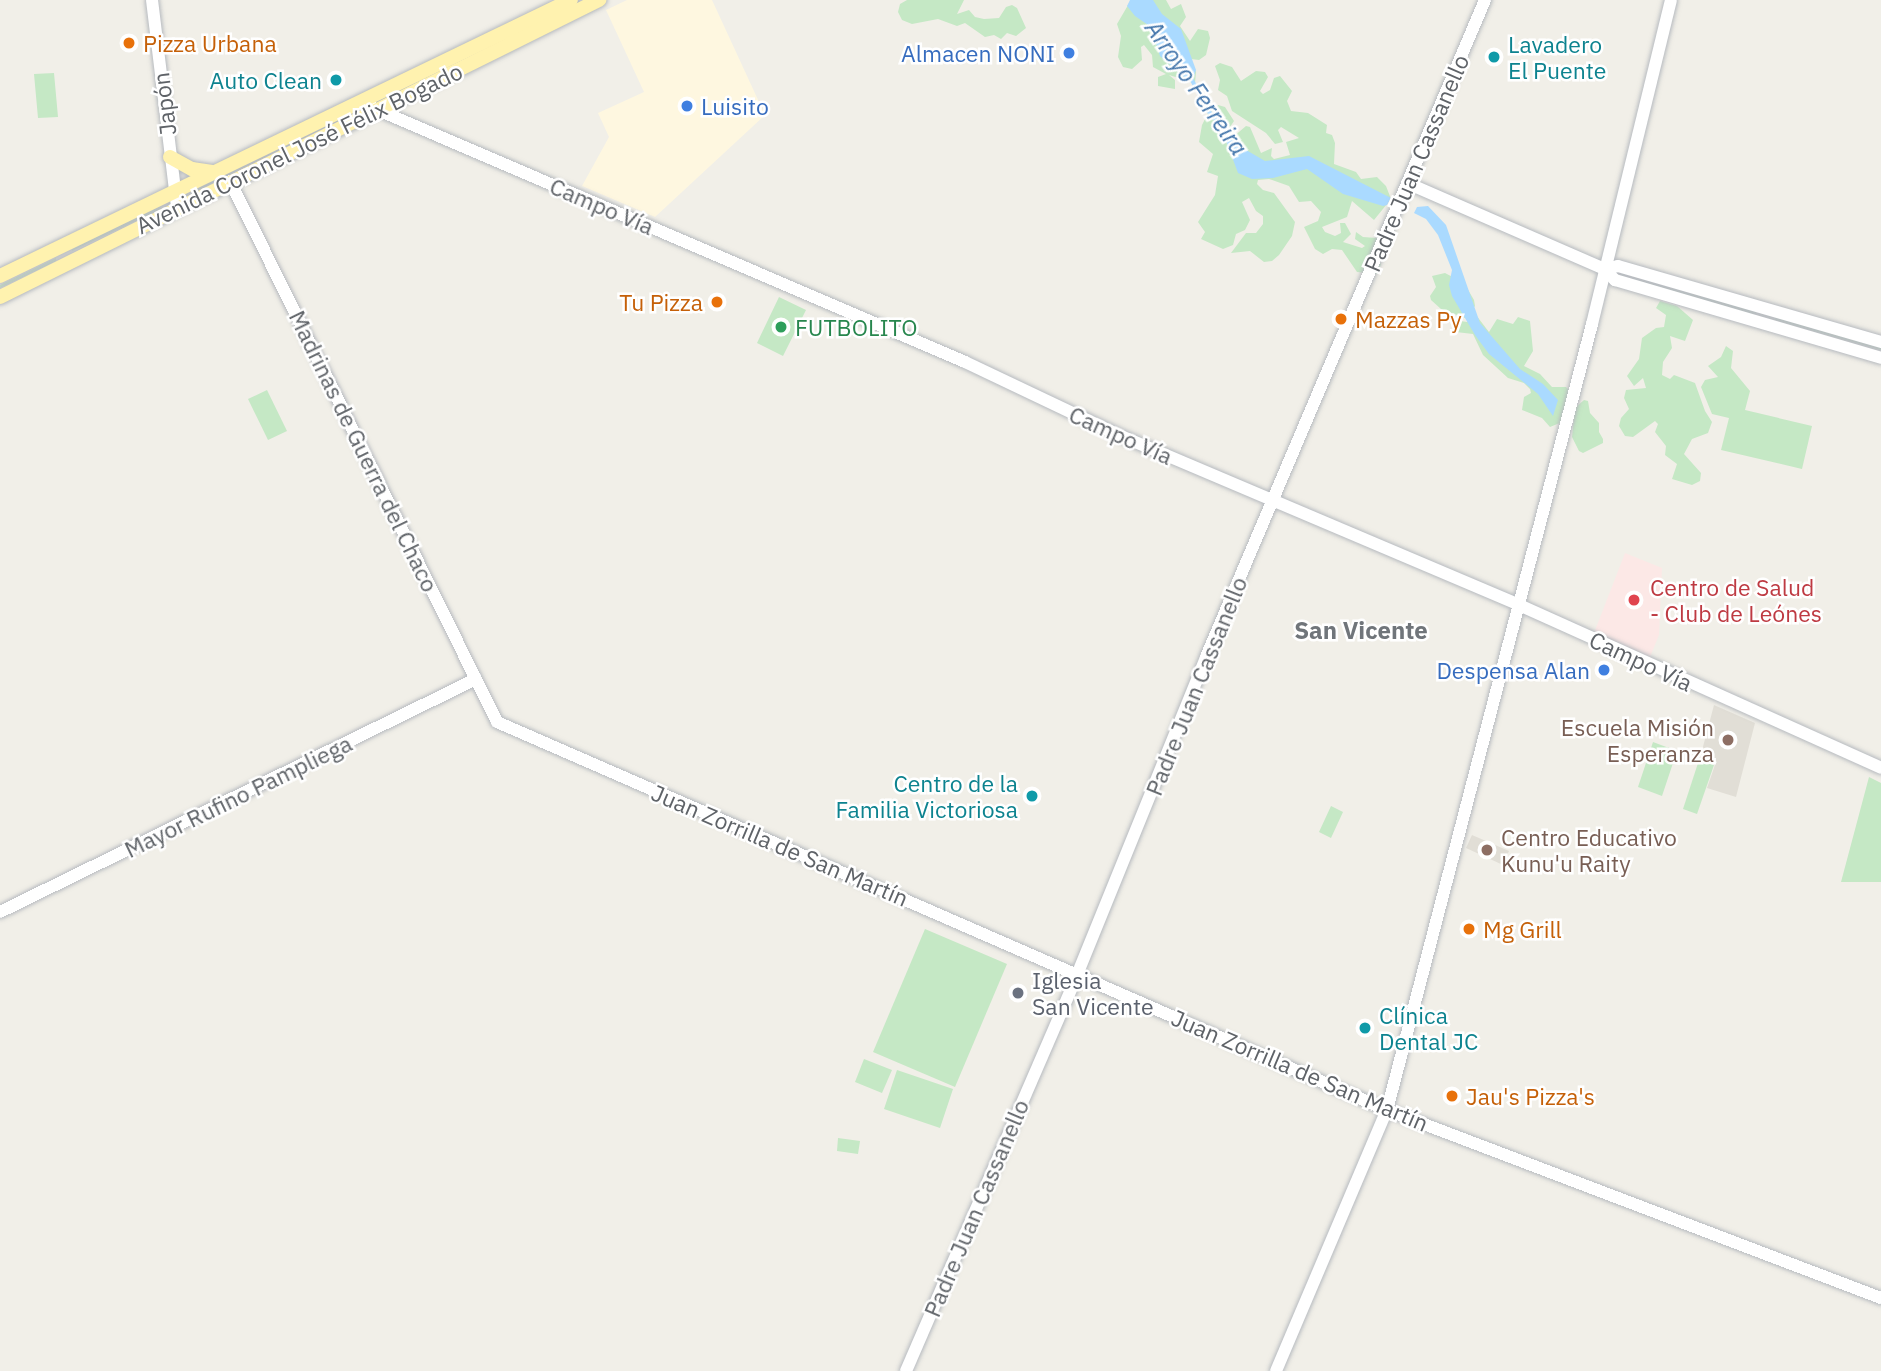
<!DOCTYPE html>
<html>
<head>
<meta charset="utf-8">
<style>
  body { margin:0 }
  #map { position:relative; width:1881px; height:1371px; overflow:hidden; background:#f1efe8; font-family:"IBM Plex Sans",sans-serif }
  div>[style] { position:absolute }
  .commercial>* { inset:0; background:#fef7e0 }
  .education>* { inset:0; background:#e1ded6 }
  .medical>* { inset:0; background:#fce8e6 }
  .green>* { inset:0; background:#c5e8c5 }
  .water>* { inset:0; background:#aadaff }
  .stream>* { height:3.5px; margin:-1.75px; padding:0 1.75px; transform-origin:1.75px; border-radius:1.75px; background:#aadaff }
  .roads { filter:drop-shadow(0 0 2px #b6babf) drop-shadow(0 0 2px #b6babf) }
  .secondary>* { height:12px; margin:-6px; padding:0 6px; transform-origin:6px; border-radius:6px; background:#fff }
  .primary>* { height:14px; margin:-7px; padding:0 7px; transform-origin:7px; border-radius:7px; background:#fff2af }
  .dots>* { width:19px; height:19px; translate:-50% -50%; box-sizing:border-box; border:4px solid #fff; border-radius:50% }
  span { translate:-50% -50%; white-space:nowrap; text-align:center; line-height:1.15; -webkit-text-stroke:5px #fff; paint-order:stroke }
  .food-label { font-size:23px; color:#c56008 }
  .left { translate:0 -50%; text-align:left }
  .right { translate:-100% -50%; text-align:right }
  .culture-label { font-size:23px; color:#0d838f }
  .shop-label { font-size:23px; color:#366cbe }
  .street-label { font-size:23px; color:#5f6368 }
  .leisure-label { font-size:23px; color:#27864d }
  .health-label { font-size:23px; color:#be3a42 }
  .education-label { font-size:23px; color:#785e54 }
  .worship-label { font-size:23px; color:#5b616d }
  .water-label { font-size:24px; color:#4174aa; font-style:italic }
  .neighbourhood-label { font-size:24px; color:#70757a; font-weight:700 }
</style>
</head>
<body>
<div id="map">
  <div class="commercial">
    <i style="clip-path:polygon(627px 0,712px 0,765px 115px,655px 217px,582px 186px,609px 137px,598px 113px,644px 92px,606px 10px)"></i>
  </div>
  <div class="education">
    <i style="clip-path:polygon(1714px 705px,1755px 723px,1736px 797px,1707px 788px,1715px 765px,1700px 758px)"></i>
    <i style="clip-path:polygon(1472px 835px,1509px 851px,1503px 865px,1466px 848px)"></i>
  </div>
  <div class="medical">
    <i style="clip-path:polygon(1625px 553px,1662px 568px,1659px 635px,1650px 657px,1594px 633px)"></i>
  </div>
  <div class="green">
    <i style="clip-path:polygon(907px 0,964px 0,957px 14px,969px 10px,975px 17px,984px 19px,999px 18px,1006px 7px,1012px 5px,1017px 8px,1026px 28px,1016px 36px,1007px 33px,1001px 39px,994px 35px,985px 37px,965px 23px,957px 26px,938px 19px,912px 24px,902px 20px,898px 12px,900px 4px)"></i>
    <i style="clip-path:polygon(1131px 0,1166px 0,1171px 9px,1181px 4px,1186px 17px,1180px 26px,1190px 41px,1198px 29px,1208px 31px,1210px 38px,1206px 55px,1199px 60px,1191px 59px,1196px 72px,1195px 83px,1169px 75px,1175px 80px,1175px 89px,1158px 86px,1158px 77px,1166px 74px,1153px 67px,1152px 55px,1144px 45px,1141px 47px,1142px 60px,1132px 69px,1123px 67px,1118px 57px,1121px 36px,1117px 24px)"></i>
    <i style="clip-path:polygon(1220px 63px,1232px 67px,1241px 81px,1256px 71px,1265px 72px,1268px 77px,1260px 91px,1263px 94px,1270px 90px,1274px 78px,1280px 76px,1292px 91px,1287px 101px,1291px 111px,1308px 113px,1327px 125px,1326px 133px,1332px 135px,1335px 143px,1334px 164px,1356px 172px,1361px 179px,1377px 177px,1386px 186px,1391px 199px,1374px 220px,1352px 201px,1347px 217px,1322px 227px,1325px 232px,1335px 236px,1341px 233px,1340px 223px,1345px 223px,1351px 234px,1343px 242px,1362px 248px,1365px 246px,1355px 239px,1356px 232px,1363px 237px,1377px 238px,1378px 244px,1371px 252px,1381px 264px,1377px 274px,1357px 272px,1342px 250px,1332px 249px,1323px 254px,1315px 249px,1304px 227px,1318px 221px,1321px 212px,1311px 201px,1299px 202px,1289px 186px,1269px 179px,1258px 180px,1257px 184px,1263px 190px,1274px 193px,1295px 222px,1292px 236px,1279px 255px,1272px 261px,1264px 262px,1250px 251px,1231px 253px,1246px 233px,1256px 233px,1263px 224px,1263px 216px,1256px 211px,1249px 198px,1242px 202px,1250px 220px,1245px 230px,1236px 234px,1233px 245px,1223px 249px,1201px 239px,1205px 232px,1198px 222px,1215px 195px,1218px 176px,1207px 172px,1213px 154px,1199px 142px,1202px 125px,1209px 111px,1213px 112px,1218px 105px,1225px 107px,1234px 121px,1228px 130px,1233px 137px,1246px 126px,1250px 127px,1261px 153px,1272px 148px,1271px 156px,1274px 159px,1290px 155px,1286px 142px,1299px 138px,1281px 127px,1278px 130px,1283px 142px,1275px 144px,1266px 133px,1232px 111px,1227px 96px,1218px 90px,1220px 80px,1215px 66px)"></i>
    <i style="clip-path:polygon(54px 73px,58px 117px,38px 118px,34px 74px)"></i>
    <i style="clip-path:polygon(360px 109px,193px 193px,191px 192px,192px 191px)"></i>
    <i style="clip-path:polygon(160px 206px,161px 209px,72px 251px,72px 249px)"></i>
    <i style="clip-path:polygon(56px 258px,56px 261px,0 288px,0 285px)"></i>
    <i style="clip-path:polygon(1445px 273px,1464px 283px,1474px 300px,1475px 306px,1465px 318px,1441px 309px,1431px 300px,1430px 296px,1436px 287px,1432px 276px)"></i>
    <i style="clip-path:polygon(1616px 274px,1755px 311px,1756px 313px,1754px 315px)"></i>
    <i style="clip-path:polygon(779px 297px,806px 310px,783px 356px,757px 343px)"></i>
    <i style="clip-path:polygon(1660px 301px,1677px 306px,1693px 320px,1685px 341px,1670px 336px,1672px 348px,1663px 362px,1662px 375px,1670px 379px,1674px 375px,1695px 383px,1705px 411px,1712px 422px,1708px 433px,1692px 439px,1684px 454px,1701px 473px,1700px 481px,1692px 485px,1672px 479px,1677px 464px,1665px 455px,1666px 446px,1655px 432px,1658px 424px,1655px 421px,1633px 437px,1625px 436px,1619px 426px,1621px 418px,1629px 409px,1624px 398px,1626px 390px,1646px 388px,1643px 378px,1634px 386px,1627px 376px,1639px 359px,1642px 338px,1656px 328px,1664px 327px,1666px 315px,1656px 308px)"></i>
    <i style="clip-path:polygon(1476px 315px,1489px 332px,1497px 319px,1513px 324px,1518px 317px,1530px 321px,1533px 351px,1524px 366px,1540px 374px,1552px 387px,1566px 387px,1569px 390px,1562px 422px,1550px 427px,1542px 418px,1522px 410px,1524px 397px,1531px 393px,1530px 389px,1524px 383px,1508px 378px,1483px 355px,1473px 334px,1456px 332px,1454px 320px,1467px 322px)"></i>
    <i style="clip-path:polygon(1775px 317px,1881px 347px,1881px 350px,1775px 320px)"></i>
    <i style="clip-path:polygon(1726px 346px,1733px 351px,1731px 368px,1750px 391px,1745px 410px,1812px 426px,1802px 469px,1721px 450px,1729px 418px,1712px 414px,1701px 387px,1705px 380px,1718px 377px,1708px 366px,1721px 357px)"></i>
    <i style="clip-path:polygon(267px 390px,287px 431px,268px 440px,248px 399px)"></i>
    <i style="clip-path:polygon(1584px 400px,1588px 401px,1590px 413px,1599px 423px,1599px 432px,1603px 439px,1603px 443px,1583px 453px,1579px 451px,1572px 437px,1575px 408px)"></i>
    <i style="clip-path:polygon(1653px 742px,1677px 751px,1662px 796px,1638px 787px)"></i>
    <i style="clip-path:polygon(1699px 760px,1714px 765px,1697px 814px,1683px 809px)"></i>
    <i style="clip-path:polygon(1869px 777px,1881px 783px,1881px 882px,1841px 882px)"></i>
    <i style="clip-path:polygon(1331px 806px,1343px 812px,1331px 838px,1319px 832px)"></i>
    <i style="clip-path:polygon(925px 929px,1007px 964px,955px 1087px,873px 1052px)"></i>
    <i style="clip-path:polygon(864px 1059px,892px 1070px,882px 1093px,855px 1082px)"></i>
    <i style="clip-path:polygon(897px 1070px,953px 1089px,940px 1128px,884px 1109px)"></i>
    <i style="clip-path:polygon(838px 1138px,860px 1141px,858px 1154px,837px 1151px)"></i>
  </div>
  <div class="water">
    <i style="clip-path:polygon(1130px 0,1153px 0,1162px 14px,1181px 29px,1196px 70px,1193px 79px,1184px 77px,1160px 56px,1151px 27px,1135px 16px,1127px 6px)"></i>
    <i style="clip-path:polygon(1202px 107px,1223px 118px,1241px 147px,1265px 161px,1309px 156px,1391px 198px,1387px 205px,1383px 206px,1343px 194px,1307px 169px,1273px 178px,1252px 179px,1238px 173px,1222px 130px)"></i>
    <i style="clip-path:polygon(1428px 206px,1446px 225px,1480px 323px,1520px 369px,1543px 384px,1558px 400px,1553px 416px,1538px 394px,1489px 354px,1475px 335px,1452px 296px,1449px 285px,1452px 270px,1438px 235px,1426px 219px,1414px 213px,1417px 207px)"></i>
  </div>
  <div class="stream">
    <i style="left:1190px;top:76px;width:41px;rotate:60.9deg"></i>
  </div>
  <div class="roads">
    <div class="secondary">
      <i style="left:152px;top:0;width:209px;rotate:83.1deg"></i>
      <i style="left:371px;top:107px;width:646px;rotate:23.23deg"></i>
      <i style="left:965px;top:362px;width:170px;rotate:25.4deg"></i>
      <i style="left:1119px;top:435px;width:435px;rotate:23deg"></i>
      <i style="left:1519px;top:605px;width:397px;rotate:24.2deg"></i>
      <i style="left:230px;top:181px;width:603px;rotate:63.73deg"></i>
      <i style="left:497px;top:722px;width:971px;rotate:23.56deg"></i>
      <i style="left:1387px;top:1110px;width:529px;rotate:20.84deg"></i>
      <i style="left:1407px;top:183px;width:216px;rotate:23.5deg"></i>
      <i style="left:1605px;top:269px;width:15px;rotate:48deg"></i>
      <i style="left:1615px;top:280px;width:277px;rotate:16.3deg"></i>
      <i style="left:1605px;top:269px;width:13px;rotate:-13deg"></i>
      <i style="left:1618px;top:266px;width:274px;rotate:16.1deg"></i>
      <i style="left:0;top:912px;width:530px;rotate:-26.08deg"></i>
      <i style="left:906px;top:1371px;width:431px;rotate:-66.6deg"></i>
      <i style="left:1077px;top:975px;width:343px;rotate:-67.9deg"></i>
      <i style="left:1206px;top:657px;width:714px;rotate:-66.99deg"></i>
      <i style="left:1276px;top:1371px;width:284px;rotate:-67deg"></i>
      <i style="left:1387px;top:1110px;width:812px;rotate:-75.38deg"></i>
      <i style="left:1592px;top:324px;width:333px;rotate:-76.3deg"></i>
    </div>
    <div class="primary">
      <i style="left:170px;top:157px;width:25px;rotate:29deg"></i>
      <i style="left:192px;top:169px;width:22px;rotate:8deg"></i>
      <i style="left:0;top:276px;width:634px;rotate:-25.8deg"></i>
      <i style="left:0;top:297px;width:669px;rotate:-26.37deg"></i>
    </div>
  </div>
  <div class="dots">
    <i style="left:129px;top:43px;background:#e8710a"></i>
    <i style="left:1069px;top:53px;background:#3f7fe0"></i>
    <i style="left:1494px;top:57px;background:#0f9aa8"></i>
    <i style="left:336px;top:80px;background:#0f9aa8"></i>
    <i style="left:687px;top:106px;background:#3f7fe0"></i>
    <i style="left:717px;top:302px;background:#e8710a"></i>
    <i style="left:1341px;top:319px;background:#e8710a"></i>
    <i style="left:781px;top:327px;background:#2e9e5b"></i>
    <i style="left:1634px;top:600px;background:#e0444e"></i>
    <i style="left:1604px;top:670px;background:#3f7fe0"></i>
    <i style="left:1728px;top:740px;background:#8d6e63"></i>
    <i style="left:1032px;top:796px;background:#0f9aa8"></i>
    <i style="left:1487px;top:850px;background:#8d6e63"></i>
    <i style="left:1469px;top:929px;background:#e8710a"></i>
    <i style="left:1018px;top:993px;background:#6b7280"></i>
    <i style="left:1365px;top:1028px;background:#0f9aa8"></i>
    <i style="left:1452px;top:1096px;background:#e8710a"></i>
  </div>
  <div class="food-label">
    <span class="left" style="left:143px;top:43px">Pizza Urbana</span>
    <span class="right" style="left:703px;top:302px">Tu Pizza</span>
    <span class="left" style="left:1355px;top:319px">Mazzas Py</span>
    <span class="left" style="left:1483px;top:929px">Mg Grill</span>
    <span class="left" style="left:1466px;top:1096px">Jau's Pizza's</span>
  </div>
  <div class="culture-label">
    <span class="left" style="left:1508px;top:57px">Lavadero<br>El Puente</span>
    <span class="right" style="left:322px;top:80px">Auto Clean</span>
    <span class="right" style="left:1018px;top:796px">Centro de la<br>Familia Victoriosa</span>
    <span class="left" style="left:1379px;top:1028px">Clínica<br>Dental JC</span>
  </div>
  <div class="shop-label">
    <span class="right" style="left:1055px;top:53px">Almacen NONI</span>
    <span class="left" style="left:701px;top:106px">Luisito</span>
    <span class="right" style="left:1590px;top:670px">Despensa Alan</span>
  </div>
  <div class="street-label">
    <span style="left:164px;top:104px;rotate:-97deg">Japón</span>
    <span style="left:299px;top:148px;rotate:-26deg">Avenida Coronel José Félix Bogado</span>
    <span style="left:1416px;top:163px;rotate:-67deg">Padre Juan Cassanello</span>
    <span style="left:602px;top:206px;rotate:23deg">Campo Vía</span>
    <span style="left:1121px;top:435px;rotate:24deg">Campo Vía</span>
    <span style="left:364px;top:451px;rotate:64deg">Madrinas de Guerra del Chaco</span>
    <span style="left:1641px;top:661px;rotate:25deg">Campo Vía</span>
    <span style="left:1196px;top:686px;rotate:-68deg">Padre Juan Cassanello</span>
    <span style="left:238px;top:796px;rotate:-26deg">Mayor Rufino Pampliega</span>
    <span style="left:780px;top:845px;rotate:23deg">Juan Zorrilla de San Martín</span>
    <span style="left:1300px;top:1070px;rotate:23deg">Juan Zorrilla de San Martín</span>
    <span style="left:976px;top:1208px;rotate:-67deg">Padre Juan Cassanello</span>
  </div>
  <div class="leisure-label">
    <span class="left" style="left:795px;top:327px">FUTBOLITO</span>
  </div>
  <div class="health-label">
    <span class="left" style="left:1650px;top:600px">Centro de Salud<br>- Club de Leónes</span>
  </div>
  <div class="education-label">
    <span class="right" style="left:1714px;top:740px">Escuela Misión<br>Esperanza</span>
    <span class="left" style="left:1501px;top:850px">Centro Educativo<br>Kunu'u Raity</span>
  </div>
  <div class="worship-label">
    <span class="left" style="left:1032px;top:993px">Iglesia<br>San Vicente</span>
  </div>
  <div class="water-label">
    <span style="left:1196px;top:88px;rotate:55deg">Arroyo Ferreira</span>
  </div>
  <div class="neighbourhood-label">
    <span style="left:1361px;top:631px">San Vicente</span>
  </div>
</div>
</body>
</html>
